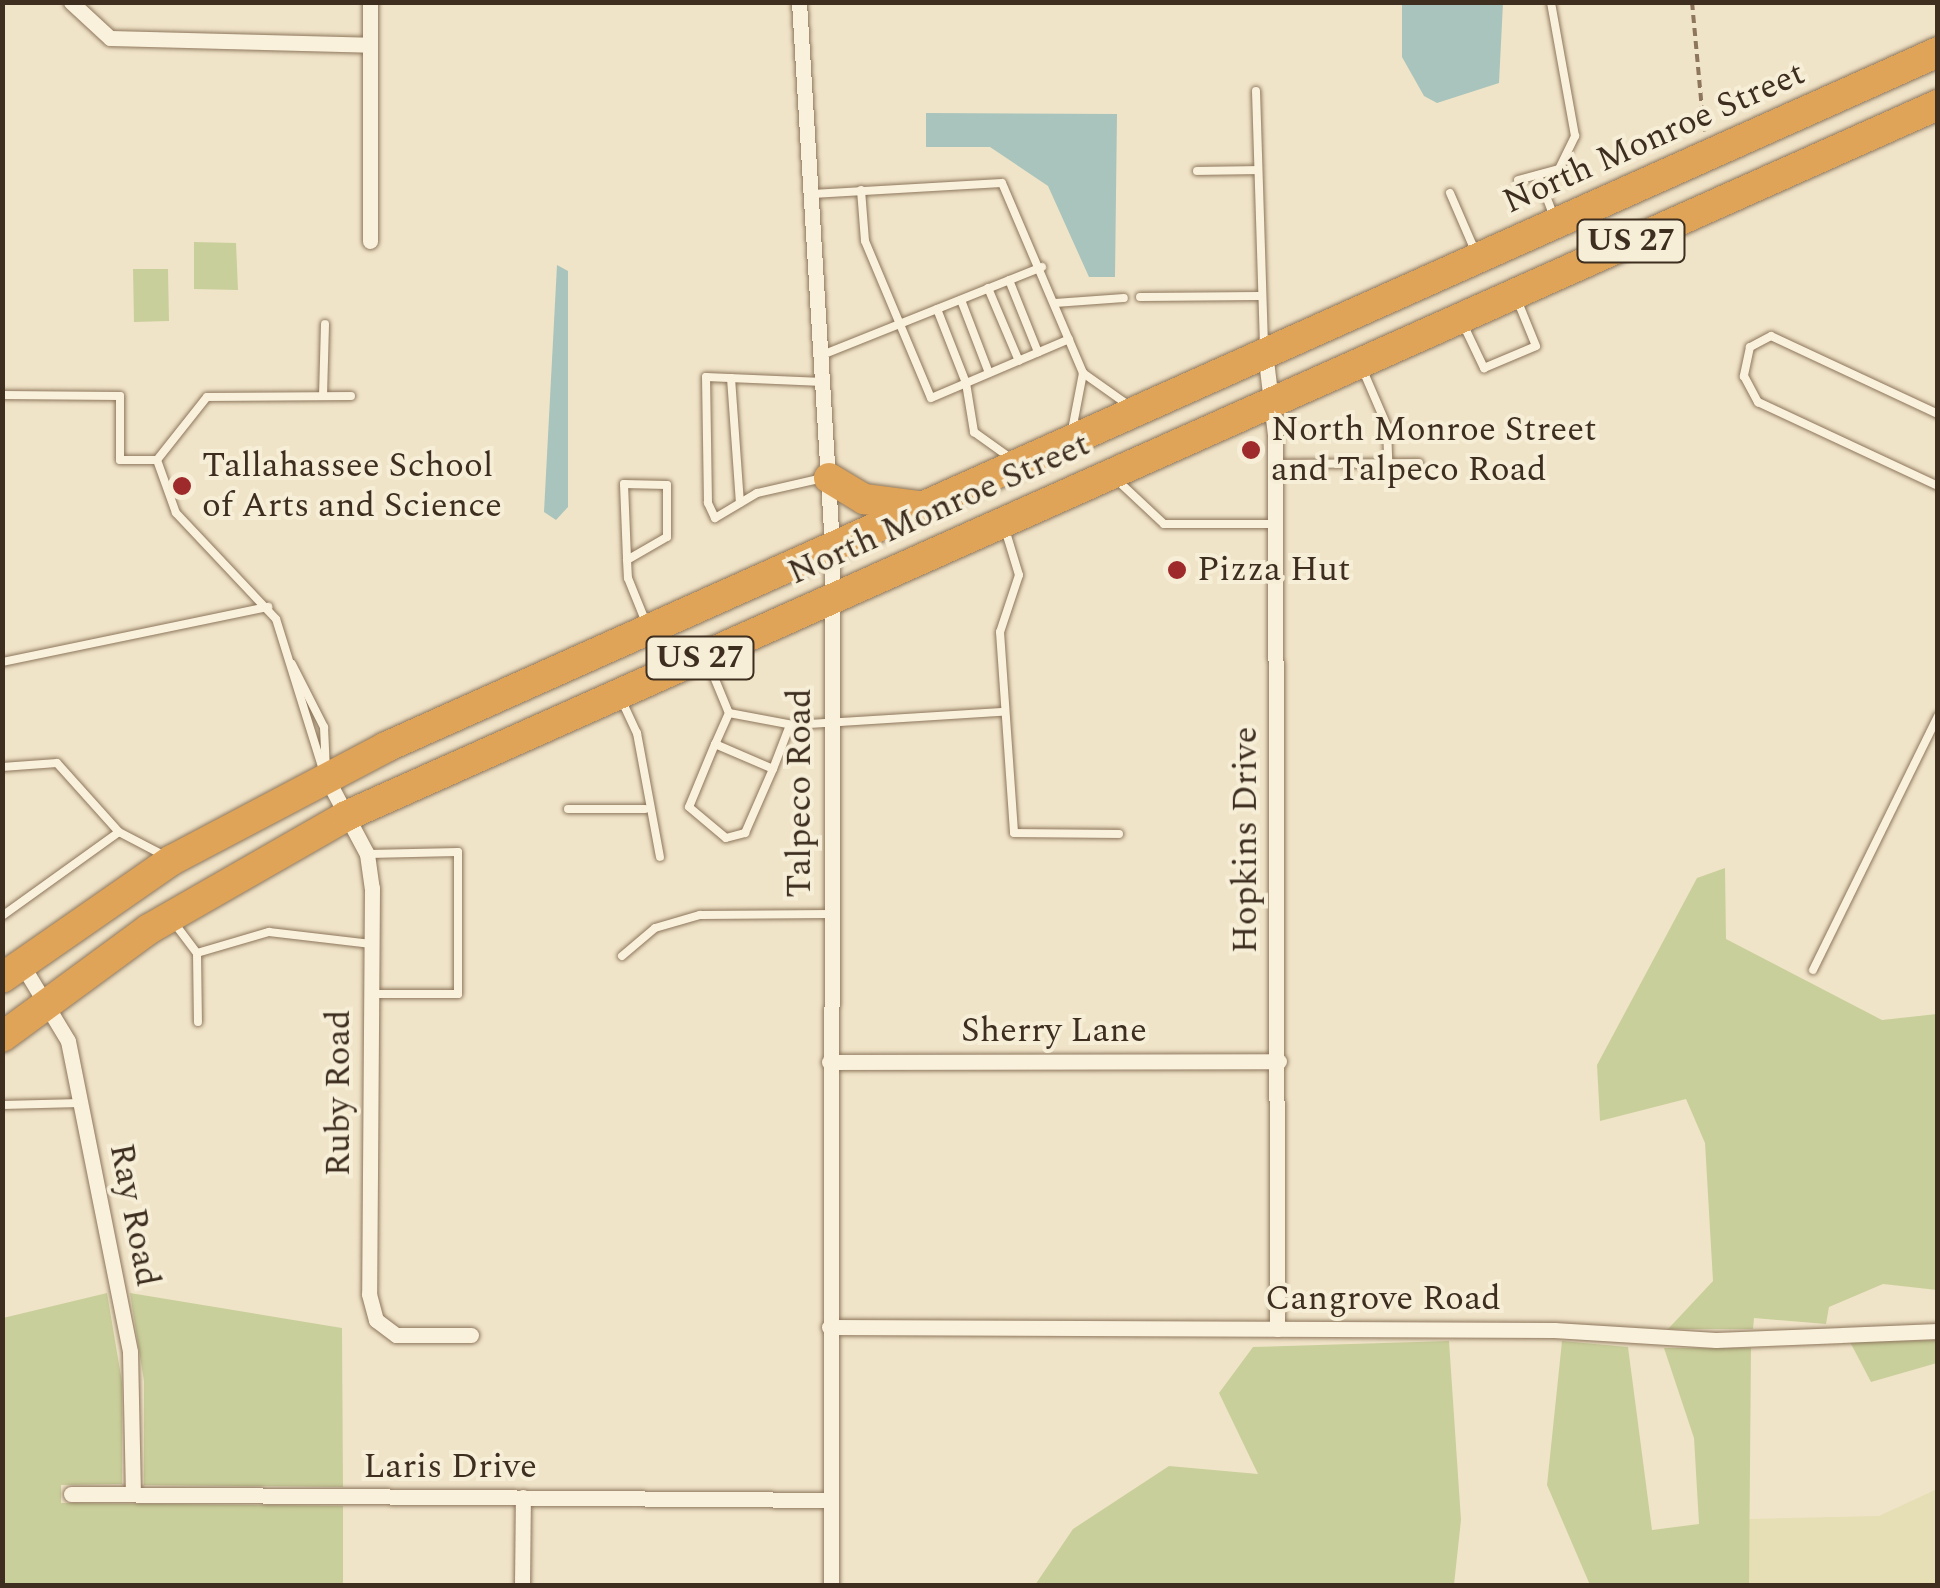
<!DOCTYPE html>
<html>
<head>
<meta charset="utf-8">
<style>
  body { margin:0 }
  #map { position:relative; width:1940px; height:1588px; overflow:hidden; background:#f0e4c8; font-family:Spectral,serif }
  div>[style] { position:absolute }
  .farmland>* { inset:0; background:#e6deb5 }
  .green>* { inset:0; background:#c9cf9b }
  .water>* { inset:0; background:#a9c4bc }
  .path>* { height:4px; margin-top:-2px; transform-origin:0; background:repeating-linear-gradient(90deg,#8d765c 0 8px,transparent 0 13px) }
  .roads { filter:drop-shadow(0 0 2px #8d765c) drop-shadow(0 0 2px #8d765c) }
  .lane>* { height:8px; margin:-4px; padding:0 4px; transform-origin:4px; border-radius:4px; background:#faf1dc }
  .street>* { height:15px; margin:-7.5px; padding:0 7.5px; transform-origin:7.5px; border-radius:7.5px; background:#faf1dc }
  .highway>* { height:30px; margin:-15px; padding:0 15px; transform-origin:15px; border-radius:15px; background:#e0a458 }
  .dots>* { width:28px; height:28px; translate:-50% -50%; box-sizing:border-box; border:5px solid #f7eed8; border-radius:50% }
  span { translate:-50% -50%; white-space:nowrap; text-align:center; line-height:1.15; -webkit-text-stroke:8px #f7eed8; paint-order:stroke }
  .shield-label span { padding:2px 8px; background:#f7eed8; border:2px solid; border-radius:8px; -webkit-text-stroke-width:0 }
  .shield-label { font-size:32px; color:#3d2e20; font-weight:700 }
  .street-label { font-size:35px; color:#3d2e20 }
  .poi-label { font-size:35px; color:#3d2e20 }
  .left { translate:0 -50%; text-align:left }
  .frame { position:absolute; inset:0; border:5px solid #3d2e20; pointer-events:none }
</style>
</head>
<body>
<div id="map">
  <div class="farmland">
    <i style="clip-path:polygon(1937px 1489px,1937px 1585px,1749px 1585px,1749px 1519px,1879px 1516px)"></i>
  </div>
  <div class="green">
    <i style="clip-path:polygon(194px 242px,236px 243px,238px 290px,194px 289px)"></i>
    <i style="clip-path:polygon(133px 269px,168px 269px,169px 321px,134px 322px)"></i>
    <i style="clip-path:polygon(1725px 868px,1726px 939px,1882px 1020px,1937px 1014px,1937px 1290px,1883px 1284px,1829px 1307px,1826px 1324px,1754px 1318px,1753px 1329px,1668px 1329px,1713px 1281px,1705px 1143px,1686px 1099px,1600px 1121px,1597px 1065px,1697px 878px)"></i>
    <i style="clip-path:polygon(107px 1293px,122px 1382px,122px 1484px,61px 1485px,61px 1503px,343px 1506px,343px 1585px,3px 1585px,3px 1318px)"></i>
    <i style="clip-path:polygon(130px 1293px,342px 1328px,343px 1487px,144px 1485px,144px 1381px)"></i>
    <i style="clip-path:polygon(1937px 1340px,1937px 1363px,1871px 1382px,1850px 1342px)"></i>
    <i style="clip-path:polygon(1449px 1341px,1461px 1520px,1454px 1585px,1035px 1585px,1073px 1529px,1169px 1466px,1258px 1474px,1219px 1393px,1253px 1347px)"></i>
    <i style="clip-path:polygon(1562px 1341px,1628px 1347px,1652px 1530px,1699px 1524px,1694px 1438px,1664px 1348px,1751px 1348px,1749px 1585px,1590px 1585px,1547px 1485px)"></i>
  </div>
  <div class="water">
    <i style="clip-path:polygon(1402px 3px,1503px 3px,1499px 83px,1437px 103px,1424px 96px,1402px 57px)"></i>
    <i style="clip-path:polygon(926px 113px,1117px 114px,1115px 277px,1089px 277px,1048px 186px,990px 147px,926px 147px)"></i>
    <i style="clip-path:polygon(557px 265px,568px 271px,568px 507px,556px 520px,544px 512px)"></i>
  </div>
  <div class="path">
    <i style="left:1692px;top:2px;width:130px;rotate:84.7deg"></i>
  </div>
  <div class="roads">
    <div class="lane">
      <i style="left:1256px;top:91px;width:255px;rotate:88.2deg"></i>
      <i style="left:1197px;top:171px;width:61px;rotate:-0.9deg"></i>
      <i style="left:1538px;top:175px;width:45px;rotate:69.1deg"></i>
      <i style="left:1518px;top:180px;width:42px;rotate:-15deg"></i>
      <i style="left:1559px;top:169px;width:37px;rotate:-64deg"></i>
      <i style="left:1575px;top:136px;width:136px;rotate:-100.2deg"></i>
      <i style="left:861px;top:190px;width:51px;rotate:85.5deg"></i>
      <i style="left:865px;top:241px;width:170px;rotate:67.2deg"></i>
      <i style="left:931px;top:398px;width:150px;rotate:-23.1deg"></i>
      <i style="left:1450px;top:193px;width:65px;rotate:66.6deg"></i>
      <i style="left:812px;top:194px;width:190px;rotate:-3.3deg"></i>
      <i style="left:1002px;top:183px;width:207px;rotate:66.9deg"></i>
      <i style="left:1083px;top:373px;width:58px;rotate:100.9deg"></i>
      <i style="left:1009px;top:280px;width:78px;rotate:68.1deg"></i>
      <i style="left:988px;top:288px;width:79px;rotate:67deg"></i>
      <i style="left:1140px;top:297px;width:120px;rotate:-0.5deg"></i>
      <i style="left:961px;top:300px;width:78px;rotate:69deg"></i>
      <i style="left:1055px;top:303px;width:69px;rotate:-4.1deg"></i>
      <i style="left:937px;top:309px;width:79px;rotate:68.6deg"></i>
      <i style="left:966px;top:383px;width:50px;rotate:80.7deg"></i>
      <i style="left:974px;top:432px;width:43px;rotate:35.5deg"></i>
      <i style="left:1464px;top:326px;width:47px;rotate:64.5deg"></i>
      <i style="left:1484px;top:368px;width:56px;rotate:-22.9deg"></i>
      <i style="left:1536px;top:346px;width:48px;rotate:-112.2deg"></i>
      <i style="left:822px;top:355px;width:237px;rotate:-21.8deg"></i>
      <i style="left:1362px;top:368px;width:63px;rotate:66.7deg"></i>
      <i style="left:1387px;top:426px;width:37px;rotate:88deg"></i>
      <i style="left:1083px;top:373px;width:55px;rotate:35.4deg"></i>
      <i style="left:731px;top:378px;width:125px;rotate:85.9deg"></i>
      <i style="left:2px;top:395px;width:118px;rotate:0.5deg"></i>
      <i style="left:120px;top:396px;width:64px;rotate:90deg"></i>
      <i style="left:120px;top:460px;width:37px"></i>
      <i style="left:323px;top:396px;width:72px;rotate:-88.4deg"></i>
      <i style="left:1938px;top:414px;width:184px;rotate:-155deg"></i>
      <i style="left:1771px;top:336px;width:24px;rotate:152deg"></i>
      <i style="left:1750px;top:347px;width:30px;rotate:102deg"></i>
      <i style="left:1744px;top:376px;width:30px;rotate:62deg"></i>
      <i style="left:1758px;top:402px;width:199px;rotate:25deg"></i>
      <i style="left:1275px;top:464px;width:144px;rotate:-0.4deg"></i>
      <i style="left:823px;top:478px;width:68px;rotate:167.2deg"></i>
      <i style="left:757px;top:493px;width:49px;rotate:149.2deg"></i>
      <i style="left:715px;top:518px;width:17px;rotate:-115deg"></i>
      <i style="left:708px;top:503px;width:126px;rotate:-90.9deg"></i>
      <i style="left:706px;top:377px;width:117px;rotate:2.4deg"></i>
      <i style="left:1117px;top:480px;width:64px;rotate:43.1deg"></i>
      <i style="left:1164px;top:524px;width:111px"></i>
      <i style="left:1005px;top:529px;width:48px;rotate:73.1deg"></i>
      <i style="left:1019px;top:575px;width:60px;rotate:108.4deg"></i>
      <i style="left:1000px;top:632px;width:201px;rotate:86deg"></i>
      <i style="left:1014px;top:833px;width:105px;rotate:0.5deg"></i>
      <i style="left:627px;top:560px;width:46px;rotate:-29.9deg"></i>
      <i style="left:667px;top:537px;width:52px;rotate:-90deg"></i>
      <i style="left:667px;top:485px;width:43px;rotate:-178.7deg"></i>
      <i style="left:624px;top:484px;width:76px;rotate:87.7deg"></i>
      <i style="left:627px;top:560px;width:18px;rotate:87deg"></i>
      <i style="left:628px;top:578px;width:51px;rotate:68deg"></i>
      <i style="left:707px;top:660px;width:57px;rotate:67.5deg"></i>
      <i style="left:729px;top:713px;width:34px;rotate:114deg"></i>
      <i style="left:715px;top:744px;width:63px;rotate:23.3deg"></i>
      <i style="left:773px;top:769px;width:47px;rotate:-68.9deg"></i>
      <i style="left:2px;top:662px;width:272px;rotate:-11.7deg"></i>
      <i style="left:292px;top:664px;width:71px;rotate:63.1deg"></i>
      <i style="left:324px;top:727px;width:44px;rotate:87.4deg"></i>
      <i style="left:621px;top:699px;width:38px;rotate:65deg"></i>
      <i style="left:637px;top:733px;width:126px;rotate:79.5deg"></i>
      <i style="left:729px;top:713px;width:65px;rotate:10.6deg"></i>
      <i style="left:793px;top:725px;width:209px;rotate:-3.6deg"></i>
      <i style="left:715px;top:744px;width:68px;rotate:112.4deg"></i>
      <i style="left:689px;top:807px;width:48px;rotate:40deg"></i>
      <i style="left:726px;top:838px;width:20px;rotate:-15deg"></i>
      <i style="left:745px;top:833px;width:70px;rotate:-66.4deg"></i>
      <i style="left:2px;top:767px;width:55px;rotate:-4.2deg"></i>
      <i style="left:57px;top:763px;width:93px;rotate:48.1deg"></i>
      <i style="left:119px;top:832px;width:50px;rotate:27.6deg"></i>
      <i style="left:324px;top:773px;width:161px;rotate:-107.3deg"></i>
      <i style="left:276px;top:619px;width:146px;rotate:-133.3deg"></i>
      <i style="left:176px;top:513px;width:56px;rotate:-109.7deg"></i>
      <i style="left:157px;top:460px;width:80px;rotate:-51.6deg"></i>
      <i style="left:207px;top:397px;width:144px;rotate:-0.4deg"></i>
      <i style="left:568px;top:809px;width:77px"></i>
      <i style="left:368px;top:854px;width:90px;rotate:-1.3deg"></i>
      <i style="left:458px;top:852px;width:142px;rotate:90deg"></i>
      <i style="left:458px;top:994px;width:88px;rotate:180deg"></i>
      <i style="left:2px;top:916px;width:144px;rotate:-35.7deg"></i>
      <i style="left:175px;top:924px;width:36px;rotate:53deg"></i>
      <i style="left:197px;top:953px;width:69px;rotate:89.2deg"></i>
      <i style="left:197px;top:953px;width:75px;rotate:-16.3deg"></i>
      <i style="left:269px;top:932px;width:103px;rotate:6.7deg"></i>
      <i style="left:622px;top:956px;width:43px;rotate:-40.3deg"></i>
      <i style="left:655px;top:928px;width:47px;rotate:-16.1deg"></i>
      <i style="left:700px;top:915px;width:130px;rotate:-0.4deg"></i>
      <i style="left:1813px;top:970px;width:283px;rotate:-63.8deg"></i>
      <i style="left:2px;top:1105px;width:79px;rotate:-1.5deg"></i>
    </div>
    <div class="street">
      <i style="left:71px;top:2px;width:53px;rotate:42.7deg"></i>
      <i style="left:110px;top:38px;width:260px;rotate:1.5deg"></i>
      <i style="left:799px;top:2px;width:546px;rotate:86.53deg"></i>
      <i style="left:832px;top:547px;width:1039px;rotate:90.06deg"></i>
      <i style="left:370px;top:241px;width:239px;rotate:-90deg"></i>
      <i style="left:1265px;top:352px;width:84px;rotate:83.1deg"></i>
      <i style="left:1275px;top:435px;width:894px;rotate:89.87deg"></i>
      <i style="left:326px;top:777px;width:87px;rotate:62deg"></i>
      <i style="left:367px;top:854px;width:34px;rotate:82deg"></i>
      <i style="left:372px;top:888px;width:406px;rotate:90.4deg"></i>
      <i style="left:369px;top:1294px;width:27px;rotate:75deg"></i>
      <i style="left:376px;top:1320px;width:25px;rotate:37deg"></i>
      <i style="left:396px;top:1335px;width:75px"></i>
      <i style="left:21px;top:963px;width:91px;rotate:58.9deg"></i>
      <i style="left:68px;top:1041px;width:317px;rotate:78.7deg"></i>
      <i style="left:130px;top:1352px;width:142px;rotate:88.8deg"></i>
      <i style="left:829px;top:1062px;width:450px;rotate:-0.1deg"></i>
      <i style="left:829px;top:1327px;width:725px;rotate:0.24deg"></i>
      <i style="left:1554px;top:1330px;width:162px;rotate:3.5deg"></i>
      <i style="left:1716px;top:1340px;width:222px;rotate:-2.3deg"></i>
      <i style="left:71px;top:1494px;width:758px;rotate:0.45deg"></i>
      <i style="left:522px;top:1586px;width:89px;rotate:-89.4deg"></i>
    </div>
    <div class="highway">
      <i style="left:829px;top:478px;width:41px;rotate:31deg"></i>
      <i style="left:864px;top:499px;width:54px;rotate:7.4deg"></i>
      <i style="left:2px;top:978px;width:207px;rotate:-34.8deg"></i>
      <i style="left:172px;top:860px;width:242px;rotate:-27.8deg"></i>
      <i style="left:386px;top:747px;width:1701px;rotate:-24.12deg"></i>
      <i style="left:2px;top:1037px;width:182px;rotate:-36.3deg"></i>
      <i style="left:149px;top:929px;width:227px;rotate:-29.8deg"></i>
      <i style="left:346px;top:816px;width:1744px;rotate:-24.07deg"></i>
    </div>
  </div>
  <div class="dots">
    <i style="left:1251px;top:450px;background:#9e2a2b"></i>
    <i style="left:182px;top:486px;background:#9e2a2b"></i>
    <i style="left:1177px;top:570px;background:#9e2a2b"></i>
  </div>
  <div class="shield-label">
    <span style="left:1631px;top:241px">US 27</span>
    <span style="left:700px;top:658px">US 27</span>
  </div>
  <div class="street-label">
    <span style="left:1654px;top:138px;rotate:-24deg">North Monroe Street</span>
    <span style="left:939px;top:509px;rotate:-24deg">North Monroe Street</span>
    <span style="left:800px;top:793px;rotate:-90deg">Talpeco Road</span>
    <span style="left:1246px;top:840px;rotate:-90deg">Hopkins Drive</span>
    <span style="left:1054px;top:1031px">Sherry Lane</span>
    <span style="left:339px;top:1093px;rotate:-90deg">Ruby Road</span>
    <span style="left:134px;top:1215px;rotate:79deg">Ray Road</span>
    <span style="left:1383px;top:1299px">Cangrove Road</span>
    <span style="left:450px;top:1467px">Laris Drive</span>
  </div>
  <div class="poi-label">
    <span class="left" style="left:1271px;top:450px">North Monroe Street<br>and Talpeco Road</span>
    <span class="left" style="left:202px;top:486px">Tallahassee School<br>of Arts and Science</span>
    <span class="left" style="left:1197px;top:570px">Pizza Hut</span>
  </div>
  <div class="frame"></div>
</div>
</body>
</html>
